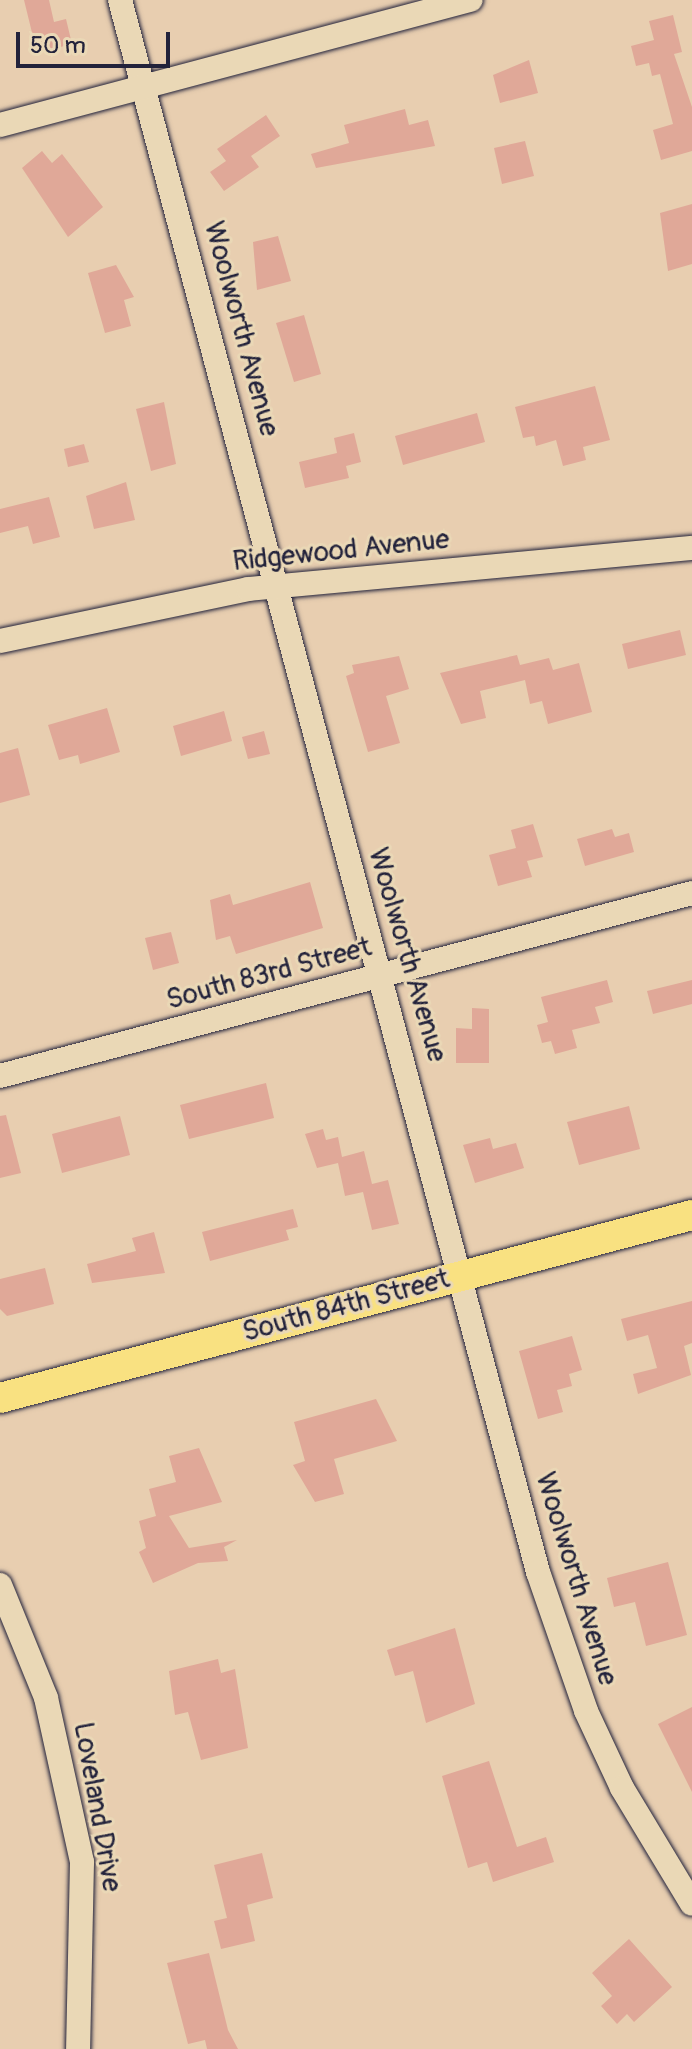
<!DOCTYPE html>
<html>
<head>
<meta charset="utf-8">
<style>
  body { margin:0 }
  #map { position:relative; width:692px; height:2049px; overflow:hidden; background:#e8ceb0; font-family:Pangolin,sans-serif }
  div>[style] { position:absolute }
  .building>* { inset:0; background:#e0a898 }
  .roads { filter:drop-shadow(0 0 2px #22223b) drop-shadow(0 0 2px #22223b) }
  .minor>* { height:24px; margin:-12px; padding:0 12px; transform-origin:12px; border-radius:12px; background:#ead8b6 }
  .major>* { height:30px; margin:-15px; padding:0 15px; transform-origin:15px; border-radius:15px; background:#f9e181 }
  span { translate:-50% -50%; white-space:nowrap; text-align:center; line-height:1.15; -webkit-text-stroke:6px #ead8b6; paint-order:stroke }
  .street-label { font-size:28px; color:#22223b }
  .scale { position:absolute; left:16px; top:32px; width:154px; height:36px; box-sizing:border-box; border:4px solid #22223b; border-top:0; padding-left:10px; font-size:24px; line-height:28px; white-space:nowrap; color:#22223b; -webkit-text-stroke:6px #ead8b6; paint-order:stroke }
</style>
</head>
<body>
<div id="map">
  <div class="building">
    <i style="clip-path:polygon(24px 0,49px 0,54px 22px,66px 19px,72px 44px,37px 53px)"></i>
    <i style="clip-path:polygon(673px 15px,682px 52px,674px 54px,692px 107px,692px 151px,661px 160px,653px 130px,673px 124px,660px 74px,652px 76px,649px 63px,636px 66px,631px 46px,654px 40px,649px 21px)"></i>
    <i style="clip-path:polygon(529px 60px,538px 93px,500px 103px,493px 75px)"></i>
    <i style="clip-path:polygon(405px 109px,409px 125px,428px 120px,435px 146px,316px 168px,311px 154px,349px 143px,344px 125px)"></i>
    <i style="clip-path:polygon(266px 115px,280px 136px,251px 156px,259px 167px,224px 191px,210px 172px,226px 161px,217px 149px)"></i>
    <i style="clip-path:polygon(525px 141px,534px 176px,502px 184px,494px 148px)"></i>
    <i style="clip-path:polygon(42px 151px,52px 163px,62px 154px,103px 207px,68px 237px,22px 168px)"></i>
    <i style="clip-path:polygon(692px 204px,692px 264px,668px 271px,660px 213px)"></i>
    <i style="clip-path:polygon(278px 236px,291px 281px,257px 290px,253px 242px)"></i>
    <i style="clip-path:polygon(116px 265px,134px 297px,124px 300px,131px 326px,105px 333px,88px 273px)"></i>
    <i style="clip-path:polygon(304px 315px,321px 374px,294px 382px,276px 323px)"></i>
    <i style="clip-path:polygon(595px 386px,610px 440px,583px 447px,586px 460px,563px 466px,556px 440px,536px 446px,534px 436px,523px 438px,515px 407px)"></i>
    <i style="clip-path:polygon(164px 402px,176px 464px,151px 471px,136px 409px)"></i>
    <i style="clip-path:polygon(477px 413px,485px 442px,403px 465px,395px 436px)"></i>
    <i style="clip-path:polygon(354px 433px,361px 462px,346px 466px,349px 478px,305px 488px,299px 462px,337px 453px,334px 438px)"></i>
    <i style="clip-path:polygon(84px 444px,89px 462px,68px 467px,64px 449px)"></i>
    <i style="clip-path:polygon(126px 482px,135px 520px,94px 529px,86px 496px)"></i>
    <i style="clip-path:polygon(49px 497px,60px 537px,33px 544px,28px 526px,0 533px,0 509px)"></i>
    <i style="clip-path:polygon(680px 630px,686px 655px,628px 669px,622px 644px)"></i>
    <i style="clip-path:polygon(517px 655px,520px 665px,549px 658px,553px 670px,579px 663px,592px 712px,548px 724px,542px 701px,530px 704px,525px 680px,480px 691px,486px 718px,461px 724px,440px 673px)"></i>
    <i style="clip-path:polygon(399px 656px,409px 689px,386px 696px,400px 743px,368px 752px,346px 676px,354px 673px,352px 665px)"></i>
    <i style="clip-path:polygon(107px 708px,120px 752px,80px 764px,78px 755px,59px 760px,48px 725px)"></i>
    <i style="clip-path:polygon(224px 711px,232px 741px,181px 756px,173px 726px)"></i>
    <i style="clip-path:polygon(264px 731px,270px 754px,248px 759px,242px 737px)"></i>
    <i style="clip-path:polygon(18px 748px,30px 795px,0 803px,0 753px)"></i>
    <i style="clip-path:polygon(533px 824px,543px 857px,527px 861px,532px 877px,498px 886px,489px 855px,516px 848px,511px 830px)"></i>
    <i style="clip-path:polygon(612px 829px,615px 837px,629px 833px,634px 852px,585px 866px,577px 839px)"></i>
    <i style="clip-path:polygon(310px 882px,323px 928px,236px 954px,230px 936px,216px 940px,210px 900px,230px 894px,233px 905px)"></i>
    <i style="clip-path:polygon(171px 932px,179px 963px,153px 970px,145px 938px)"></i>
    <i style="clip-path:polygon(607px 980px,613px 1002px,595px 1007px,600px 1023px,572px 1030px,577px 1048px,555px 1054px,551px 1041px,542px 1043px,537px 1025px,548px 1022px,541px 997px)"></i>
    <i style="clip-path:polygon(692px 980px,692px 1004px,653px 1014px,647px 991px)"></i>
    <i style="clip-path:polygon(472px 1008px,489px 1009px,489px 1063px,456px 1063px,456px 1028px,472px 1029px)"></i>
    <i style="clip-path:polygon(266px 1083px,274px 1118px,189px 1139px,180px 1105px)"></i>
    <i style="clip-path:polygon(629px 1106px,640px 1149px,579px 1165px,567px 1122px)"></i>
    <i style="clip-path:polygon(6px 1115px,21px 1173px,0 1178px,0 1116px)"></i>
    <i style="clip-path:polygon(120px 1116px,130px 1155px,62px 1173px,52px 1134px)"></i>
    <i style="clip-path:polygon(323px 1129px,326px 1140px,338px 1137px,342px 1157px,364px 1151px,372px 1184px,388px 1180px,399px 1224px,372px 1230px,363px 1192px,345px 1196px,338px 1163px,317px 1168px,305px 1134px)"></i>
    <i style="clip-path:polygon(490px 1138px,493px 1149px,516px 1143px,524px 1168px,475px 1183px,463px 1145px)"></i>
    <i style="clip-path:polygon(293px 1209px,298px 1227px,286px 1230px,289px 1240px,210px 1261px,202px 1232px)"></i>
    <i style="clip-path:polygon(154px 1232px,165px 1273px,92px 1283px,87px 1264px,136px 1251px,132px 1238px)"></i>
    <i style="clip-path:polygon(45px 1268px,54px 1304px,7px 1316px,0 1309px,0 1279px)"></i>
    <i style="clip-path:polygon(692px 1301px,692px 1343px,684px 1346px,691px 1375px,638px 1394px,633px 1374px,657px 1368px,648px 1335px,627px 1341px,621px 1319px)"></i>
    <i style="clip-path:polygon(572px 1336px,582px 1370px,569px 1374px,572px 1386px,557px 1390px,563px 1412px,538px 1419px,519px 1351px)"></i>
    <i style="clip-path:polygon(376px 1399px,397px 1441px,334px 1459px,344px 1494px,315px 1502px,293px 1465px,305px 1461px,294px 1422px)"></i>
    <i style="clip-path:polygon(199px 1448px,222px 1502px,169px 1516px,189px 1548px,237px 1540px,224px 1547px,228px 1561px,198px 1563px,153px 1583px,139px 1552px,146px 1548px,139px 1521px,156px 1516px,149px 1489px,176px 1482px,169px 1456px)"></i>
    <i style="clip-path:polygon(668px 1562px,687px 1635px,646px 1646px,635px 1602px,614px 1607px,607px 1578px)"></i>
    <i style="clip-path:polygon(455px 1628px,475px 1704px,426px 1723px,413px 1671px,395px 1676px,387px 1650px)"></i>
    <i style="clip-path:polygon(218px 1659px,221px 1673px,235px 1669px,248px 1748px,201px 1760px,188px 1712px,175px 1715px,169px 1671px)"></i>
    <i style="clip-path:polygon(692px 1707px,692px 1792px,658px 1724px)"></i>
    <i style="clip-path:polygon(489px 1761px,517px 1847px,546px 1837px,554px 1862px,493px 1882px,487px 1862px,468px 1868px,442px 1776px)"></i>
    <i style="clip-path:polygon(262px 1853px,273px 1898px,247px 1905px,255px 1941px,221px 1949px,214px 1921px,227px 1918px,214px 1865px)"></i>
    <i style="clip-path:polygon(629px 1939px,672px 1987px,634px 2022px,627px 2014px,617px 2024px,601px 2006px,612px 1996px,592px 1973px)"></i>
    <i style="clip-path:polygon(209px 1953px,228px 2030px,238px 2049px,207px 2049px,205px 2040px,188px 2044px,167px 1963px)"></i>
  </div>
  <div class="roads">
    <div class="minor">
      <i style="left:120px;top:0;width:1627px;rotate:75.11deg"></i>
      <i style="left:538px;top:1572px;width:147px;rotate:70.9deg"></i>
      <i style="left:586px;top:1711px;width:85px;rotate:64.9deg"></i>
      <i style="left:622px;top:1788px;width:135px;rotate:58.9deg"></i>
      <i style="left:0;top:125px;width:487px;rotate:-14.9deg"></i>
      <i style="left:0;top:641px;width:253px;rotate:-11.8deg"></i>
      <i style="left:248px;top:589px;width:446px;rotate:-5.3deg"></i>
      <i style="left:0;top:1076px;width:716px;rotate:-14.81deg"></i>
      <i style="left:0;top:1585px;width:122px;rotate:67.8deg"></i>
      <i style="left:46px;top:1698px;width:168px;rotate:77.6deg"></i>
      <i style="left:82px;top:1862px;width:187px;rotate:91.2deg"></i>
    </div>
    <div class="major">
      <i style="left:0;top:1398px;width:716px;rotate:-14.81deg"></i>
    </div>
  </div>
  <div class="street-label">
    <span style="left:241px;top:329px;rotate:75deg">Woolworth Avenue</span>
    <span style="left:341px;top:551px;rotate:-6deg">Ridgewood Avenue</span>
    <span style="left:407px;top:955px;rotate:74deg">Woolworth Avenue</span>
    <span style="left:269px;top:974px;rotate:-15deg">South 83rd Street</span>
    <span style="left:346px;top:1306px;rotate:-15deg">South 84th Street</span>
    <span style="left:576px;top:1579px;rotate:73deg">Woolworth Avenue</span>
    <span style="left:97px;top:1807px;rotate:80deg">Loveland Drive</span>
  </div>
  <div class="scale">50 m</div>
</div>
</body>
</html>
